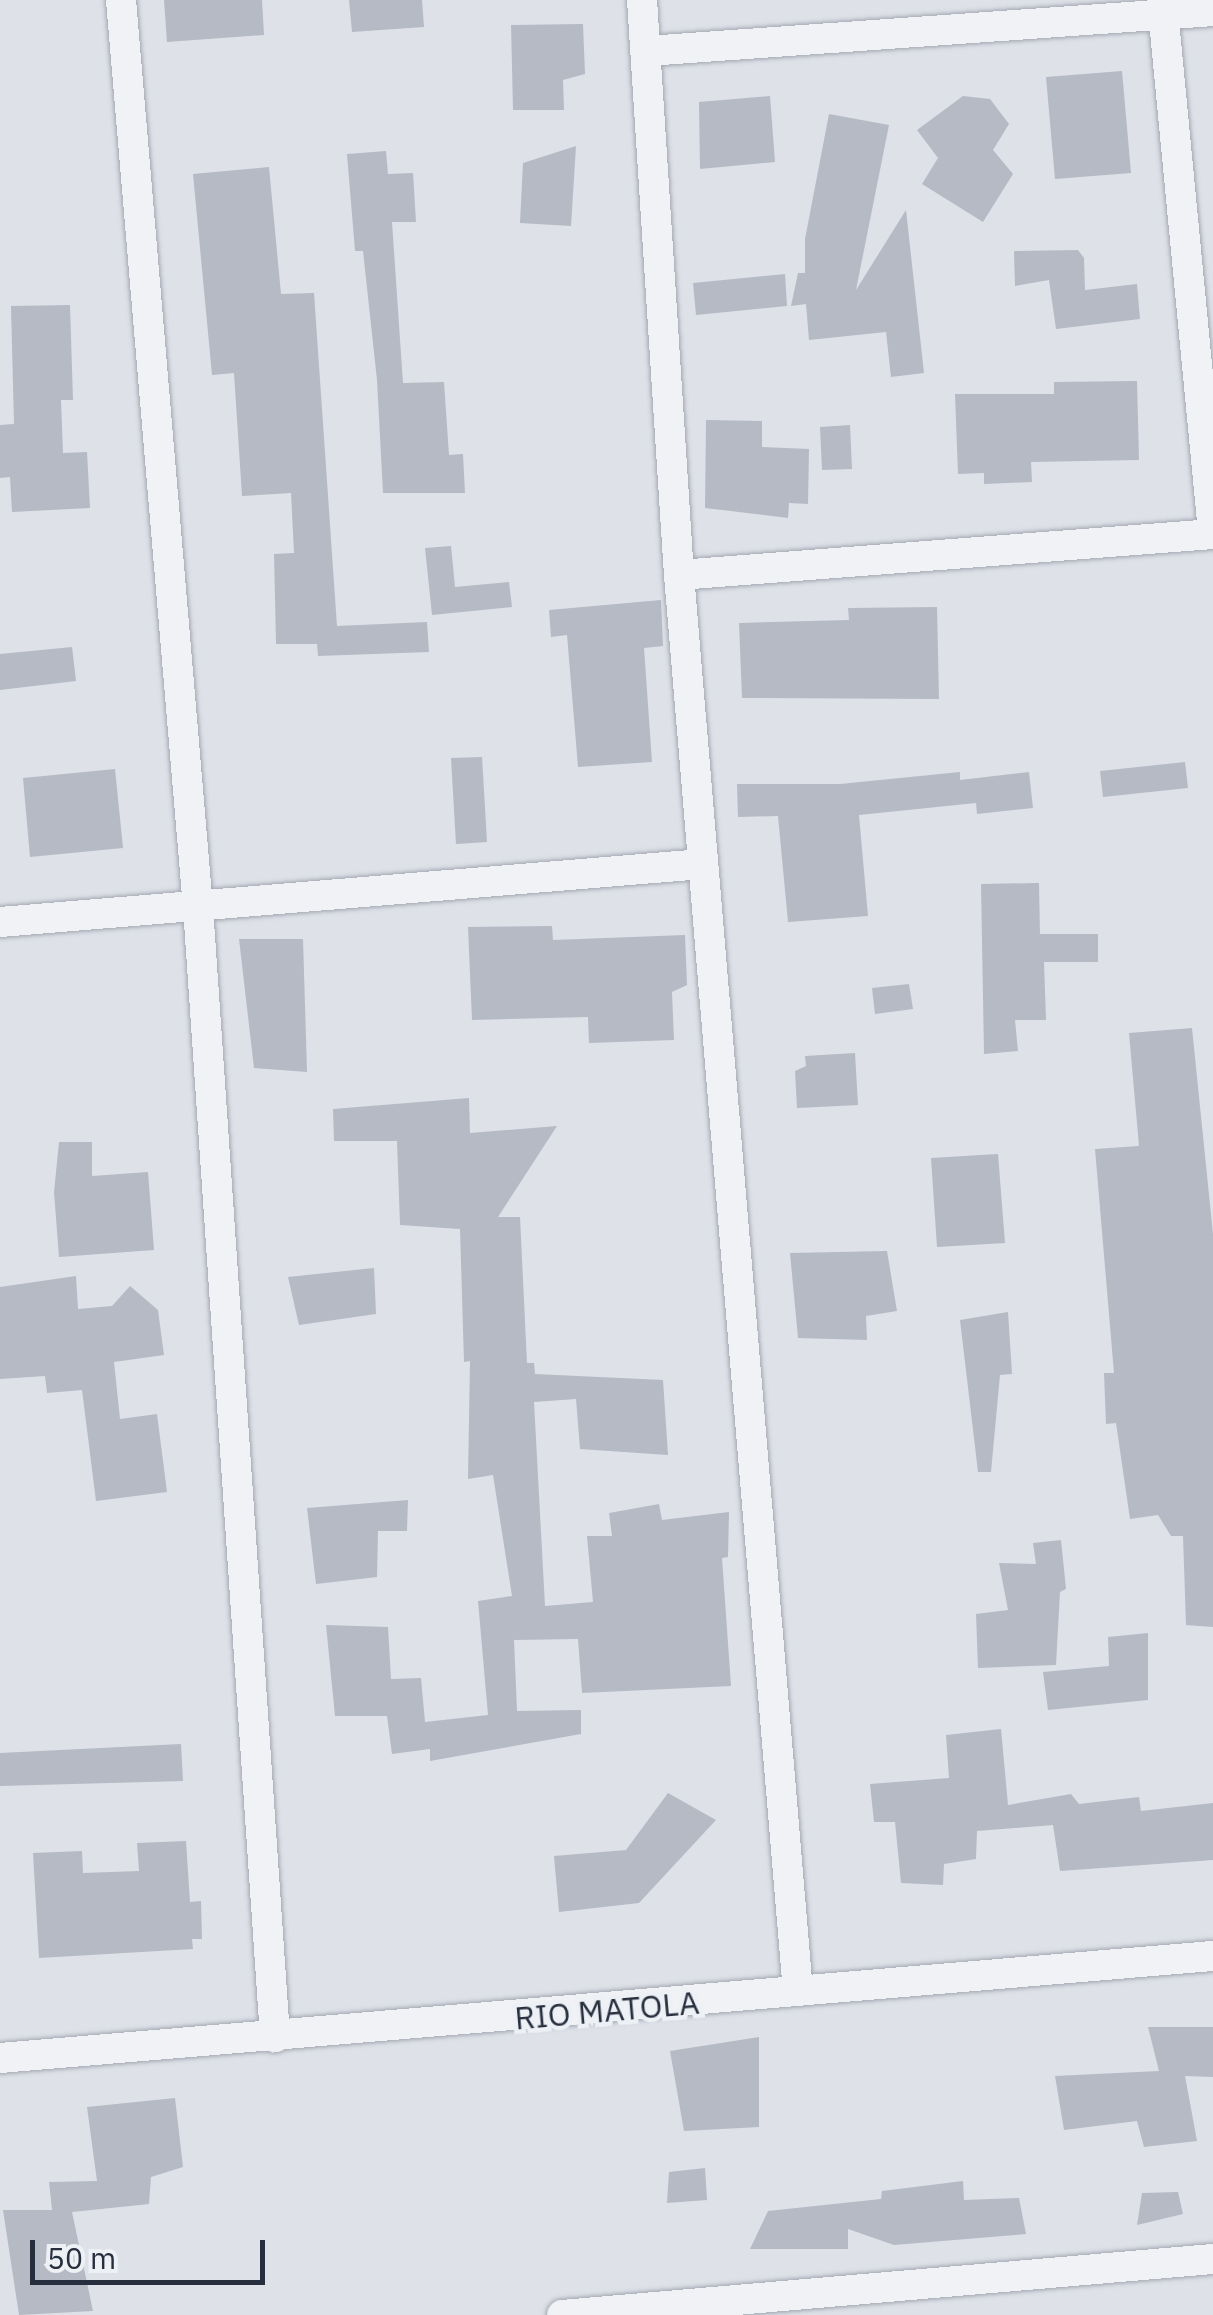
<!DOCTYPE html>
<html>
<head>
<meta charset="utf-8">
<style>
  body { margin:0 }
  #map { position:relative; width:1213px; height:2315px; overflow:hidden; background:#dee1e8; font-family:"IBM Plex Sans",sans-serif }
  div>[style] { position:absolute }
  .building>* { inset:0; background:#b5bac4 }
  .roads { filter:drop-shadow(0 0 2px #a3a8b2) drop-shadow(0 0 2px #a3a8b2) }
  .minor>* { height:30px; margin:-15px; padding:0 15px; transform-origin:15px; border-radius:15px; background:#f1f2f6 }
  span { translate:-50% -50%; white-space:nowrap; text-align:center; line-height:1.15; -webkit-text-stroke:9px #edf0f5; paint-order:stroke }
  .street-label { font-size:32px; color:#272f3e }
  .scale { position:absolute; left:30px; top:2240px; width:235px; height:45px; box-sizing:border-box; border:5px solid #272f3e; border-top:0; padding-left:12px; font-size:30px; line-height:35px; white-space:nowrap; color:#272f3e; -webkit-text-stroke:8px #edf0f5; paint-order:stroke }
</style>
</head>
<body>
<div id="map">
  <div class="building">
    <i style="clip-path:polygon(164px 0,262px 0,264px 35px,167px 42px)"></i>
    <i style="clip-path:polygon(349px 0,422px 0,424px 27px,352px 32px)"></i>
    <i style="clip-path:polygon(583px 24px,585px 74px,563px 80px,564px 110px,513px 110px,511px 25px)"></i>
    <i style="clip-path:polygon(1122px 71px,1131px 173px,1055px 179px,1046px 77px)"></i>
    <i style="clip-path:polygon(770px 96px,775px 162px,700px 169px,699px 102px)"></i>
    <i style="clip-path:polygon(963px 96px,990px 99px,1009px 124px,993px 150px,1013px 174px,983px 222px,922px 184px,938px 158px,917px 130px)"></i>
    <i style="clip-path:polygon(829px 114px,889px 125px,856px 290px,906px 210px,924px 373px,891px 377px,886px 332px,809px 340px,806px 304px,791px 306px,798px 273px,805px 273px,805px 239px)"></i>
    <i style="clip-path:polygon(576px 146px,571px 226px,520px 223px,523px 163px)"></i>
    <i style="clip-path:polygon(386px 151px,388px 174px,413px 173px,416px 222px,392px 222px,403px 383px,444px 382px,449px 455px,463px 454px,465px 493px,383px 493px,377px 380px,363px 251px,355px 251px,347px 154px)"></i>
    <i style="clip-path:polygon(269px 167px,281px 294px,314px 293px,337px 626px,427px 622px,429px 652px,318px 656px,317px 644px,276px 644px,274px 554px,294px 553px,291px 493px,242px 496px,234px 373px,212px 375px,193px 174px)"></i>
    <i style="clip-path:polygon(1078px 250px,1084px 258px,1085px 290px,1137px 284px,1140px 319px,1056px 329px,1049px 280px,1015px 286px,1014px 251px)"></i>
    <i style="clip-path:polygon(785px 274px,787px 306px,696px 315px,693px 283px)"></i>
    <i style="clip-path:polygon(70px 305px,73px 400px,61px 400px,63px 453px,87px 452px,90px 508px,12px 512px,10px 477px,0 478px,0 425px,14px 424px,11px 306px)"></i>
    <i style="clip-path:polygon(1137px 381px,1139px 460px,1031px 462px,1032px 482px,984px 484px,984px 473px,958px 474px,955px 394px,1054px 394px,1054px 382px)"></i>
    <i style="clip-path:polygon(706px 420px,762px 421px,762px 447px,809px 449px,808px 504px,789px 503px,788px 518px,705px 508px)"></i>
    <i style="clip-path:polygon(850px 425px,852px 469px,822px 470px,820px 427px)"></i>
    <i style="clip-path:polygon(451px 546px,455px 587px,509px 582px,512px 607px,432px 615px,425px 548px)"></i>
    <i style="clip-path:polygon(661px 600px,663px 646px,644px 648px,652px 762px,578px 767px,567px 635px,551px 637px,549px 610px)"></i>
    <i style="clip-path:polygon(937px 607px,939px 699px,742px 698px,739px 623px,849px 620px,848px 608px)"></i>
    <i style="clip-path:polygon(72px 647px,76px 681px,0 690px,0 654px)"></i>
    <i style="clip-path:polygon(482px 757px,487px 842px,456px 844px,451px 758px)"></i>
    <i style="clip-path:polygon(1185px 762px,1188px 788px,1103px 797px,1100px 771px)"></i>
    <i style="clip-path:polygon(115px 769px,123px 848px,30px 857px,23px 778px)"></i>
    <i style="clip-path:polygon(960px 772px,960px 780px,1029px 772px,1033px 808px,977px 814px,976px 803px,859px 815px,868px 916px,788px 922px,778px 816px,738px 817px,737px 784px,840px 784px)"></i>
    <i style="clip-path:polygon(1039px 883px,1040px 934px,1098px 934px,1098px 962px,1044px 962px,1046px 1020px,1015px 1020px,1018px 1051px,984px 1054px,981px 884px)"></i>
    <i style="clip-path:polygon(552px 926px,553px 940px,685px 935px,687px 985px,672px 992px,674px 1040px,589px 1043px,588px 1017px,472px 1020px,468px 927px)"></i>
    <i style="clip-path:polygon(239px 939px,303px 939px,307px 1072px,254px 1068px)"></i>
    <i style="clip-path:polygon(909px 984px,913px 1009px,875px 1014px,872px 988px)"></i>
    <i style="clip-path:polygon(1192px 1028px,1213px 1234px,1213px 1627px,1186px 1625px,1183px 1536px,1171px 1536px,1158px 1515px,1130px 1519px,1116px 1423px,1106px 1424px,1104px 1373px,1114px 1373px,1095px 1149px,1139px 1146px,1129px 1033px)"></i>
    <i style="clip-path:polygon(855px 1053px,858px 1105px,797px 1108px,795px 1071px,806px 1066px,805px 1056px)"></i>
    <i style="clip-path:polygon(469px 1098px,470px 1133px,557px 1126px,498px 1217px,520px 1217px,527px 1363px,534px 1363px,535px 1374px,663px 1380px,668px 1455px,580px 1449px,576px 1399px,534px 1402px,545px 1606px,593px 1602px,587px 1536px,612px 1536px,609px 1513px,659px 1504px,662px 1520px,729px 1512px,728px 1557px,722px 1558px,731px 1686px,582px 1693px,578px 1639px,514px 1640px,517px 1711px,581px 1710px,581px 1734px,430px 1761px,430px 1749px,392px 1754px,387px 1716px,335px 1716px,326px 1625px,388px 1627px,391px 1679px,421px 1678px,425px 1722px,488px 1715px,478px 1601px,512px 1596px,493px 1475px,468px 1479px,470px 1361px,464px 1362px,460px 1229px,400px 1225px,397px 1141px,334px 1141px,333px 1109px)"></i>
    <i style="clip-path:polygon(59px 1142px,92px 1142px,92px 1176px,148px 1172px,154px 1250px,59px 1257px,54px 1192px)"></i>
    <i style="clip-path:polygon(998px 1154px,1005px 1243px,937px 1247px,931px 1158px)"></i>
    <i style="clip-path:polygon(887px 1251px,897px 1311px,866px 1316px,867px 1340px,798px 1338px,790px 1253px)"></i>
    <i style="clip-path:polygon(374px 1268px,376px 1314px,299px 1325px,288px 1277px)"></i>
    <i style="clip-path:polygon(76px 1276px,78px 1309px,112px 1306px,130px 1286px,158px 1310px,164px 1355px,114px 1362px,120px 1419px,157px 1414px,167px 1492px,96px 1501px,82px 1390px,47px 1393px,45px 1376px,0 1379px,0 1287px)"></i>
    <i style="clip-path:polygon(1008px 1312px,1012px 1374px,1000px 1375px,991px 1472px,978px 1472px,960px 1320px)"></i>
    <i style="clip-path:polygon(408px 1500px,407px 1531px,378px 1531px,377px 1577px,316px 1584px,307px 1508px)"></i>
    <i style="clip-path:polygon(1061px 1540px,1066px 1589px,1060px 1592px,1056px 1665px,978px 1668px,976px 1614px,1008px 1610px,999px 1563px,1036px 1564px,1033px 1543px)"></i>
    <i style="clip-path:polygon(1148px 1633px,1148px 1700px,1048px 1710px,1043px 1672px,1109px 1666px,1108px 1637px)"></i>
    <i style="clip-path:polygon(1001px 1729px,1008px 1805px,1071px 1794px,1079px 1804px,1139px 1797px,1141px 1811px,1213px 1803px,1213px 1860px,1060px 1871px,1053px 1825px,977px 1831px,976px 1859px,944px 1864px,943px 1885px,901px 1883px,895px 1822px,874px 1822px,870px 1784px,949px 1778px,946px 1735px)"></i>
    <i style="clip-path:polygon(181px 1744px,183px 1781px,0 1786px,0 1753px)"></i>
    <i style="clip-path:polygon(668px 1793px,716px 1820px,639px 1903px,559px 1912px,554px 1856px,626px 1850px)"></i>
    <i style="clip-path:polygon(186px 1841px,190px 1902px,201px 1901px,202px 1939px,192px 1939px,193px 1949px,39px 1958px,33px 1853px,82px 1851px,83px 1873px,139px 1871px,137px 1843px)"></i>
    <i style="clip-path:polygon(1148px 2027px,1213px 2027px,1213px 2077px,1185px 2076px,1197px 2141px,1144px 2147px,1137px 2121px,1064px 2130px,1055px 2076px,1159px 2071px)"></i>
    <i style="clip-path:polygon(759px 2037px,759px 2127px,684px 2131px,670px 2051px)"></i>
    <i style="clip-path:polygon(175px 2098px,183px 2167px,151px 2177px,149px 2204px,72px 2212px,93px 2311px,19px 2315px,3px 2210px,52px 2210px,49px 2182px,97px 2181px,87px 2107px)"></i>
    <i style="clip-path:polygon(705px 2168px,707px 2200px,667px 2203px,669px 2172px)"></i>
    <i style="clip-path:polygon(963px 2181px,964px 2200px,1019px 2198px,1026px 2234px,894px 2245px,848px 2229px,848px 2249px,750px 2249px,768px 2211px,881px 2199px,882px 2191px)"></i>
    <i style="clip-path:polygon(1178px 2192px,1183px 2214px,1137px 2225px,1142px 2193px)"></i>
  </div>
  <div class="roads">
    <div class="minor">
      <i style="left:121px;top:0;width:910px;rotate:85.15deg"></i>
      <i style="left:198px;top:907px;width:1133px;rotate:86.1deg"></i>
      <i style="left:642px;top:0;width:576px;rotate:86.32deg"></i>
      <i style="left:679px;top:575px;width:1421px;rotate:85.2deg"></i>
      <i style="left:1162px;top:0;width:534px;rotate:84.52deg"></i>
      <i style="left:647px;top:51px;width:567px;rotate:-4.04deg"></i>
      <i style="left:679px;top:575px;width:536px;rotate:-4.39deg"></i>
      <i style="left:0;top:922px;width:705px;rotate:-4.72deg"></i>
      <i style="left:0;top:2058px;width:1217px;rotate:-4.81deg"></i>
      <i style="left:562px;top:2315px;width:653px;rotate:-4.92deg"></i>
    </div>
  </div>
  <div class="street-label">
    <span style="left:607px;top:2010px;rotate:-5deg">RIO MATOLA</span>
  </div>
  <div class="scale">50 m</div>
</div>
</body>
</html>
